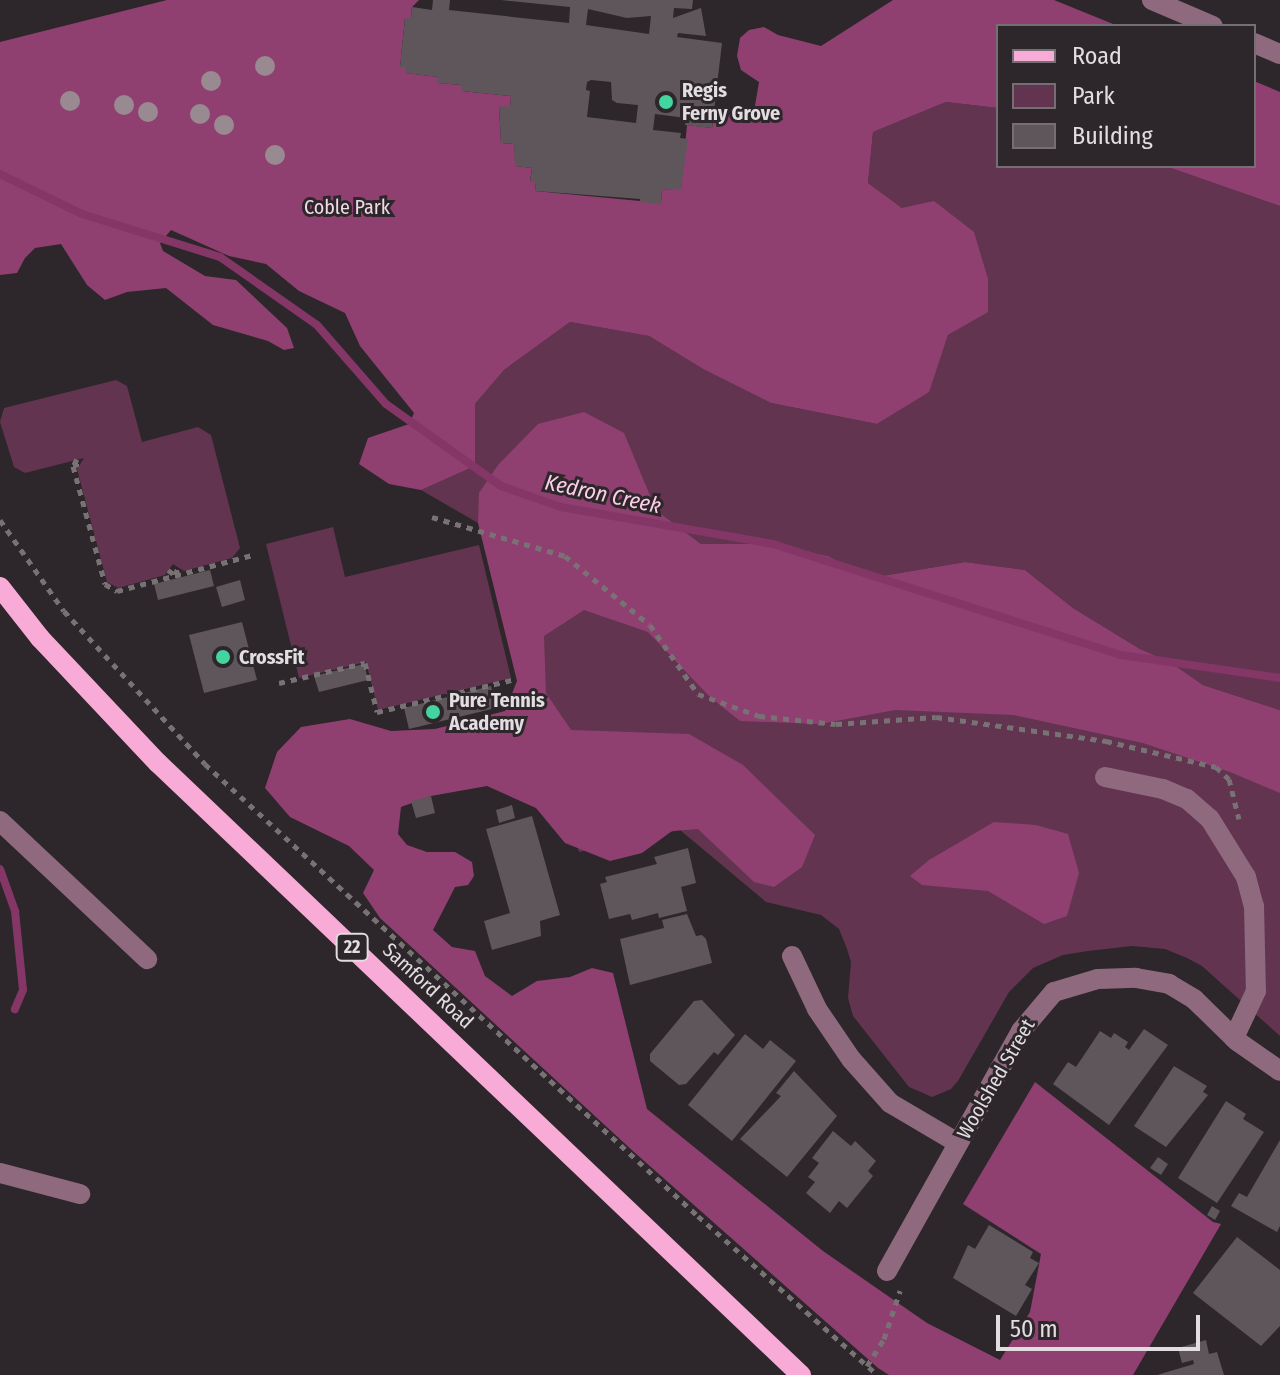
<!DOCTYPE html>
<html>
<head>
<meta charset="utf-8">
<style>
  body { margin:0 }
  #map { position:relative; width:1280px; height:1375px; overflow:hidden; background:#2d262a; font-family:"Fira Sans Condensed",sans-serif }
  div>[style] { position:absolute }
  .green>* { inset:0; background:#623450 }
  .forest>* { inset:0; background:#8f4070 }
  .stream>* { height:8px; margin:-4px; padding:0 4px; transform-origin:4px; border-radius:4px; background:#843667 }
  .building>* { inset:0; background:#5e565a }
  .path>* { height:5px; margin-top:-2.5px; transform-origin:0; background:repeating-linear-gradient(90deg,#787275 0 6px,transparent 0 12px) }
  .minor>* { height:20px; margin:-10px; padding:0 10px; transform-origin:10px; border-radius:10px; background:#8f6a7f }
  .major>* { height:20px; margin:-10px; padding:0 10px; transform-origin:10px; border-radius:10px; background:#f7abd6 }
  .trees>* { width:20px; height:20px; margin:-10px; border-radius:50%; background:#998991 }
  .dots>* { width:22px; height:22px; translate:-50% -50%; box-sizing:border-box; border:4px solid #2d262a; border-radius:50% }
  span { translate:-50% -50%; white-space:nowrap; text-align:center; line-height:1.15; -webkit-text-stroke:6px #2d262a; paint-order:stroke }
  .shield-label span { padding:2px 6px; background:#2d262a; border:2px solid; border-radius:6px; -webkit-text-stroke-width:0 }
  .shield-label { font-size:18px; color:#e2dde0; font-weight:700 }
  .poi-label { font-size:20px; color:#e2dde0; font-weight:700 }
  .left { translate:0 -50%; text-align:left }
  .park-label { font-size:20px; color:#f1dae6 }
  .street-label { font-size:20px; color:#e2dde0 }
  .water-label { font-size:22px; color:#fccee7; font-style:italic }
  .legend { position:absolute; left:996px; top:24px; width:260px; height:144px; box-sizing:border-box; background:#2d262a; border:2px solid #756f73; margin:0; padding:10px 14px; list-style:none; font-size:24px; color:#e2dde0 }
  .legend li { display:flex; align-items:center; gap:16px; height:40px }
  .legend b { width:40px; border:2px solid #756f73 }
  .scale { position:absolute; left:996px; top:1315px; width:204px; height:36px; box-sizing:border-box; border:4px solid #e2dde0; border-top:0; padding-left:10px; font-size:24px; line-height:28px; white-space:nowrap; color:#e2dde0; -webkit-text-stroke:6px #2d262a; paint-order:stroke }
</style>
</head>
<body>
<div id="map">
  <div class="green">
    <i style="clip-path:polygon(946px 102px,998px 108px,998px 166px,1165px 166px,1280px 206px,1280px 710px,1203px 685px,1170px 662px,1140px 649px,1073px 608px,1025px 570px,965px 562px,870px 578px,828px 556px,773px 545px,701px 544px,656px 510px,638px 473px,479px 493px,1280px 766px,1280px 1036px,1202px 966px,1187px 958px,1165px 949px,1132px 946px,1088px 951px,1063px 955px,1033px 968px,1009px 992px,958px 1081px,951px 1089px,932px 1097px,909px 1087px,853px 1016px,848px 998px,851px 962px,847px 949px,839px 929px,821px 915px,766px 902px,680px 830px,579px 852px,478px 523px,421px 490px,475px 466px,475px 404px,504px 370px,570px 322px,649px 336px,703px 369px,771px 403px,877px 424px,928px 392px,948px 335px,988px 311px,902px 208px,868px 183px,873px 132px)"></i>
    <i style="clip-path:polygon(116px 380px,127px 386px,142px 442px,198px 427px,211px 435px,240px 548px,232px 558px,184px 571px,173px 564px,165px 575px,118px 588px,107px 582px,77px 469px,84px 458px,25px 473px,14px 467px,0 422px,4px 408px)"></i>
    <i style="clip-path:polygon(333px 527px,345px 577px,479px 545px,511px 678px,378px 710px,366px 662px,299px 678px,266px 544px)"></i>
  </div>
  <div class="forest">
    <i style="clip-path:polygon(167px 0,419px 0,412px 7px,411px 18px,405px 18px,400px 67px,406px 67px,406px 73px,438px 77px,438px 83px,462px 85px,462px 91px,511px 96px,510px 107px,499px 107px,501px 143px,514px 144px,516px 166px,532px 168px,530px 181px,536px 182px,535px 191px,661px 203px,662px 190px,681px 188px,687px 125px,712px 128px,714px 113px,753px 117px,759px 82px,741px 70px,737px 56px,740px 38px,749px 30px,764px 27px,778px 35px,821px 46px,893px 0,1054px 0,1118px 26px,998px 26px,998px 108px,946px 102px,873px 132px,868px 183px,902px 208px,934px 201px,974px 232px,988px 279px,988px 312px,948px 335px,929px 392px,877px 424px,771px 403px,703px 369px,649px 336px,570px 322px,504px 370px,475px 404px,475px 466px,421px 490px,389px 484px,359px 464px,368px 438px,409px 424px,414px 413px,360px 346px,345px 313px,299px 291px,266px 264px,229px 256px,171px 230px,160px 243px,163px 251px,205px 276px,236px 280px,287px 328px,294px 348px,284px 350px,268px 341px,213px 325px,166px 288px,127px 292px,105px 300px,87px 285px,61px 244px,35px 248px,25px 258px,17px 273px,0 275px,0 42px)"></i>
    <i style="clip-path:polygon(1254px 81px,1280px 92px,1280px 206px,1165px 166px,1254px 166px)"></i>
    <i style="clip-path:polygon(584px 412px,624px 433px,656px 510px,701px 544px,773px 544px,828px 556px,870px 578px,965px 562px,1025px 570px,1073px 608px,1140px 649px,1170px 662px,1203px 685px,1280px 710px,1280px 793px,1230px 772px,1143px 743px,1014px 715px,895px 710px,820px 724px,740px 721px,710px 697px,648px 632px,584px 610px,544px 636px,546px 693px,571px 730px,689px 734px,743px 765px,815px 835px,802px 867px,774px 887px,754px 882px,698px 829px,672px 831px,642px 853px,610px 861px,565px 843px,536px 808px,487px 786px,431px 796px,401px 807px,398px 834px,407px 845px,427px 852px,455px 852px,472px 862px,474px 876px,468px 885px,455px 887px,433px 930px,452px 947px,475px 951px,485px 976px,512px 996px,537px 981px,570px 977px,592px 968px,613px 973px,647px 1109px,823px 1251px,927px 1323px,1000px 1360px,1030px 1312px,1041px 1254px,963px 1204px,1035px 1082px,1213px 1222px,1221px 1224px,1133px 1375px,889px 1375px,878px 1368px,634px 1152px,380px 918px,363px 893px,374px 870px,349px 846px,290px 817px,265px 788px,277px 752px,301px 727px,350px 719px,391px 731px,435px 729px,505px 711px,517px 681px,478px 523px,479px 493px,498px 465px,538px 424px)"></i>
    <i style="clip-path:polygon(994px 822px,1036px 825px,1068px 834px,1079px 873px,1067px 916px,1044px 924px,988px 891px,922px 885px,910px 876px,929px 860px)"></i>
  </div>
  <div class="stream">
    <i style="left:0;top:174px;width:91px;rotate:26deg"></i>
    <i style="left:82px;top:214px;width:145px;rotate:17.3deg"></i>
    <i style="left:220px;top:257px;width:118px;rotate:35deg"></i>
    <i style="left:317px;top:325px;width:105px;rotate:48.9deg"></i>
    <i style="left:386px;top:404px;width:141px;rotate:35.5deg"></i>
    <i style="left:501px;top:486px;width:64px;rotate:19.3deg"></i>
    <i style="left:561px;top:507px;width:215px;rotate:9.9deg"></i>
    <i style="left:773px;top:544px;width:365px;rotate:17.7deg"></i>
    <i style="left:1121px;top:655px;width:161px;rotate:8.2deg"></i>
    <i style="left:0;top:869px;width:45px;rotate:70.3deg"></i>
    <i style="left:15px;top:911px;width:79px;rotate:84.2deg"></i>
    <i style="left:23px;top:990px;width:21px;rotate:113deg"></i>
  </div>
  <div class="building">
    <i style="clip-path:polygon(evenodd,433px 0,450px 0,449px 10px,569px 23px,570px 7px,501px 0,693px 0,692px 9px,674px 8px,673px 18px,701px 8px,706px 36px,678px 33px,677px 37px,722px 43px,712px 128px,685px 125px,686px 118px,655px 114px,653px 130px,681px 133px,680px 138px,688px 139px,681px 189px,662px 190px,661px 204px,640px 202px,640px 199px,535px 191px,536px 182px,530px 182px,532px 168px,515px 166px,514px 144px,501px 143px,499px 106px,510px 107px,511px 96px,462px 91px,462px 85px,437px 83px,438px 77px,405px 73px,406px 67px,400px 67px,405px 18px,411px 18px,412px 7px,432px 10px,433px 0,588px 9px,627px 18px,651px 16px,649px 34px,586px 25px,588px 9px,433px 0,591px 80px,611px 82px,612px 100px,617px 103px,638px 105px,636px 123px,587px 117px,590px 91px,586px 90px,587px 82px,591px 80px)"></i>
    <i style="clip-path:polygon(210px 570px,214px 586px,158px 600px,154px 584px)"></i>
    <i style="clip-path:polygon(240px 580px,245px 600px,222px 607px,216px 587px)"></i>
    <i style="clip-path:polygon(242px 622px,257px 680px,204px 693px,189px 635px)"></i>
    <i style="clip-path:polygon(364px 664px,368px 680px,319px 692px,314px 676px)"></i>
    <i style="clip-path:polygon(491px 686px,496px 708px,409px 729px,404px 708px)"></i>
    <i style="clip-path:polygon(431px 796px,435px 813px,416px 818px,411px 801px)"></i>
    <i style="clip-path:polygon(512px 805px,515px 818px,499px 823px,496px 810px)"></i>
    <i style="clip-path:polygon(532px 816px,560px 915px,540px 921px,541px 936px,492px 950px,484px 921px,510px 913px,486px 829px)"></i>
    <i style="clip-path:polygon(688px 848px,696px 883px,681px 887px,687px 911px,659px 918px,658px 913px,632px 920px,630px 914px,609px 919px,600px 884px,607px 882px,605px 877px,657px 864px,654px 857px)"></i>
    <i style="clip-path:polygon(687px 914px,696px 936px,702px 935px,706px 939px,712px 963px,630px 985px,620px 939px,664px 928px,662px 920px)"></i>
    <i style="clip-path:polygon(702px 1000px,735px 1035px,718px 1055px,714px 1052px,686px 1084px,679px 1085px,650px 1061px,650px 1054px,694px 1001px)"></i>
    <i style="clip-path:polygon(1144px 1029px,1168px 1045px,1109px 1125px,1053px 1084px,1068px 1062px,1076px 1067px,1100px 1031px,1111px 1038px,1114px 1033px,1128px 1042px,1125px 1047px,1129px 1050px)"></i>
    <i style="clip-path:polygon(745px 1034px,763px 1049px,770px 1040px,796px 1061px,732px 1141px,688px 1105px)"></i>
    <i style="clip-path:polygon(1174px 1066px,1207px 1086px,1203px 1092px,1208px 1095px,1166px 1147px,1134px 1126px)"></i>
    <i style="clip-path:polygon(794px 1071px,837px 1116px,787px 1177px,740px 1139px,781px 1096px,776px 1093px)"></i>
    <i style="clip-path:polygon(1226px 1101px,1246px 1114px,1243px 1119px,1264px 1132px,1217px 1203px,1178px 1178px)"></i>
    <i style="clip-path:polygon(833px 1131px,851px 1146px,855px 1141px,876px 1161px,868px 1171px,873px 1176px,847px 1208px,839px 1201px,830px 1213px,806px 1193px,815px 1182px,808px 1177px,819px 1163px,812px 1158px)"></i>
    <i style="clip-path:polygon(1280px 1140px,1280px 1226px,1277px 1232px,1231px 1206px,1239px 1193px,1247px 1197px)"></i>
    <i style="clip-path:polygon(1158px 1157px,1168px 1164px,1161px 1175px,1150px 1168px)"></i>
    <i style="clip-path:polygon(1212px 1206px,1220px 1211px,1215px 1220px,1207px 1215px)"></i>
    <i style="clip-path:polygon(989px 1225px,1033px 1252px,1030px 1258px,1039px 1263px,1025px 1285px,1032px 1289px,1016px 1316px,953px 1278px,968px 1245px,975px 1249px)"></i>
    <i style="clip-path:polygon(1237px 1237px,1280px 1270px,1280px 1326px,1261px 1346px,1193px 1293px)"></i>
    <i style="clip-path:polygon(1206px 1340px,1209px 1354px,1217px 1352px,1224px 1375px,1157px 1375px,1194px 1364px,1193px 1360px,1182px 1363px,1178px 1348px)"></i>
  </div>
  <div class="path">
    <i style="left:77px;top:459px;width:8px;rotate:120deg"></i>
    <i style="left:73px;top:466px;width:9px;rotate:-21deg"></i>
    <i style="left:73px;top:466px;width:122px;rotate:74.8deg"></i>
    <i style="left:105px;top:584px;width:14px;rotate:30deg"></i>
    <i style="left:117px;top:591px;width:140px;rotate:-14.9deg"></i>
    <i style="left:432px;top:517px;width:139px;rotate:16.3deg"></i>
    <i style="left:565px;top:556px;width:109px;rotate:39.1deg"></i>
    <i style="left:650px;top:625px;width:84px;rotate:55.2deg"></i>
    <i style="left:698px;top:694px;width:65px;rotate:19.8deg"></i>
    <i style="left:759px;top:716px;width:77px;rotate:5.9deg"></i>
    <i style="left:836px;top:724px;width:100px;rotate:-4deg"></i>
    <i style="left:936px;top:717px;width:172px;rotate:8deg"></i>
    <i style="left:1106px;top:741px;width:113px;rotate:13.3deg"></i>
    <i style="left:1216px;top:767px;width:18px;rotate:43deg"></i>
    <i style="left:1229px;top:779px;width:41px;rotate:76deg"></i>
    <i style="left:0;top:520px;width:111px;rotate:54.9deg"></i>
    <i style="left:64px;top:611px;width:208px;rotate:47.3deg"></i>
    <i style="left:205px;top:764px;width:669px;rotate:42.52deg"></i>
    <i style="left:698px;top:1216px;width:240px;rotate:41.5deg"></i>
    <i style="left:168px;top:570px;width:9px;rotate:36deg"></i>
    <i style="left:175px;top:575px;width:8px;rotate:-67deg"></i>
    <i style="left:279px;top:683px;width:88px;rotate:-13.1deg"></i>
    <i style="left:365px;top:663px;width:50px;rotate:76.2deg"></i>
    <i style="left:377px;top:712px;width:138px;rotate:-13.4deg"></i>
    <i style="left:867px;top:1366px;width:32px;rotate:-58deg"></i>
    <i style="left:884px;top:1339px;width:51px;rotate:-71.6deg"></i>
  </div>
  <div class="minor">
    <i style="left:1152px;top:0;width:66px;rotate:23.1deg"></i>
    <i style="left:1254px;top:43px;width:28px;rotate:23deg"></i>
    <i style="left:1105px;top:777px;width:59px;rotate:11.7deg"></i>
    <i style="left:1163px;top:789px;width:26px;rotate:23deg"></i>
    <i style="left:1187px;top:799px;width:30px;rotate:41deg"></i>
    <i style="left:1210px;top:819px;width:68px;rotate:58.2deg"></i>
    <i style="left:1246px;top:877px;width:30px;rotate:75deg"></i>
    <i style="left:1254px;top:906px;width:85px;rotate:88.7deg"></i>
    <i style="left:1256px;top:991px;width:52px;rotate:115.1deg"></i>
    <i style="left:0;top:821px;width:202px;rotate:43.2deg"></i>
    <i style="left:792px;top:956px;width:59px;rotate:64.7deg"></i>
    <i style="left:817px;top:1009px;width:60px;rotate:55.8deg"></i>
    <i style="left:851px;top:1059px;width:59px;rotate:48.4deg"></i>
    <i style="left:890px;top:1103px;width:79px;rotate:30.5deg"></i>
    <i style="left:0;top:1173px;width:83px;rotate:14.7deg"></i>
    <i style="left:887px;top:1271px;width:275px;rotate:-60.8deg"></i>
    <i style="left:1021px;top:1031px;width:51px;rotate:-49.8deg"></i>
    <i style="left:1054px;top:992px;width:46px;rotate:-16.5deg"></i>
    <i style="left:1098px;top:979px;width:38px;rotate:-2deg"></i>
    <i style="left:1136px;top:978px;width:34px;rotate:10deg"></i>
    <i style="left:1169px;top:984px;width:29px;rotate:31deg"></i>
    <i style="left:1194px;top:999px;width:60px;rotate:44.3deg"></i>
    <i style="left:1237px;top:1041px;width:52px;rotate:34.9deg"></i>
  </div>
  <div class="major">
    <i style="left:0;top:587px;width:65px;rotate:51.9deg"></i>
    <i style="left:40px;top:638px;width:172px;rotate:46.7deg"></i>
    <i style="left:158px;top:763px;width:888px;rotate:43.59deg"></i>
  </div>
  <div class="trees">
    <i style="left:265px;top:66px"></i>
    <i style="left:211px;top:81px"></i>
    <i style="left:70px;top:101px"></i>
    <i style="left:124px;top:105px"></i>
    <i style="left:148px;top:112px"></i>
    <i style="left:200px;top:114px"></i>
    <i style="left:224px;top:125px"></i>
    <i style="left:275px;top:155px"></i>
  </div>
  <div class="dots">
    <i style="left:666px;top:102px;background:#43d4a0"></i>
    <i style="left:223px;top:657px;background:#43d4a0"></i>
    <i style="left:433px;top:712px;background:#43d4a0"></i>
  </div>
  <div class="shield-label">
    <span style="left:352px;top:947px">22</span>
  </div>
  <div class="poi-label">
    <span class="left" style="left:682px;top:102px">Regis<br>Ferny Grove</span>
    <span class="left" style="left:239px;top:657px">CrossFit</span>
    <span class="left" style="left:449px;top:712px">Pure Tennis<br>Academy</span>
  </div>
  <div class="park-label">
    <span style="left:347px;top:207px">Coble Park</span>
  </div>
  <div class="street-label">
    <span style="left:428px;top:986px;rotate:43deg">Samford Road</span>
    <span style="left:996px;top:1079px;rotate:-60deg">Woolshed Street</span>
  </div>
  <div class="water-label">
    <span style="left:603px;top:494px;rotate:12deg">Kedron Creek</span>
  </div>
  <ul class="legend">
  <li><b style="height:10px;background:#f7abd6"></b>Road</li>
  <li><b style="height:22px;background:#623450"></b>Park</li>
  <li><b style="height:22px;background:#5e565a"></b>Building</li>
  </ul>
  <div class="scale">50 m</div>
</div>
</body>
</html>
